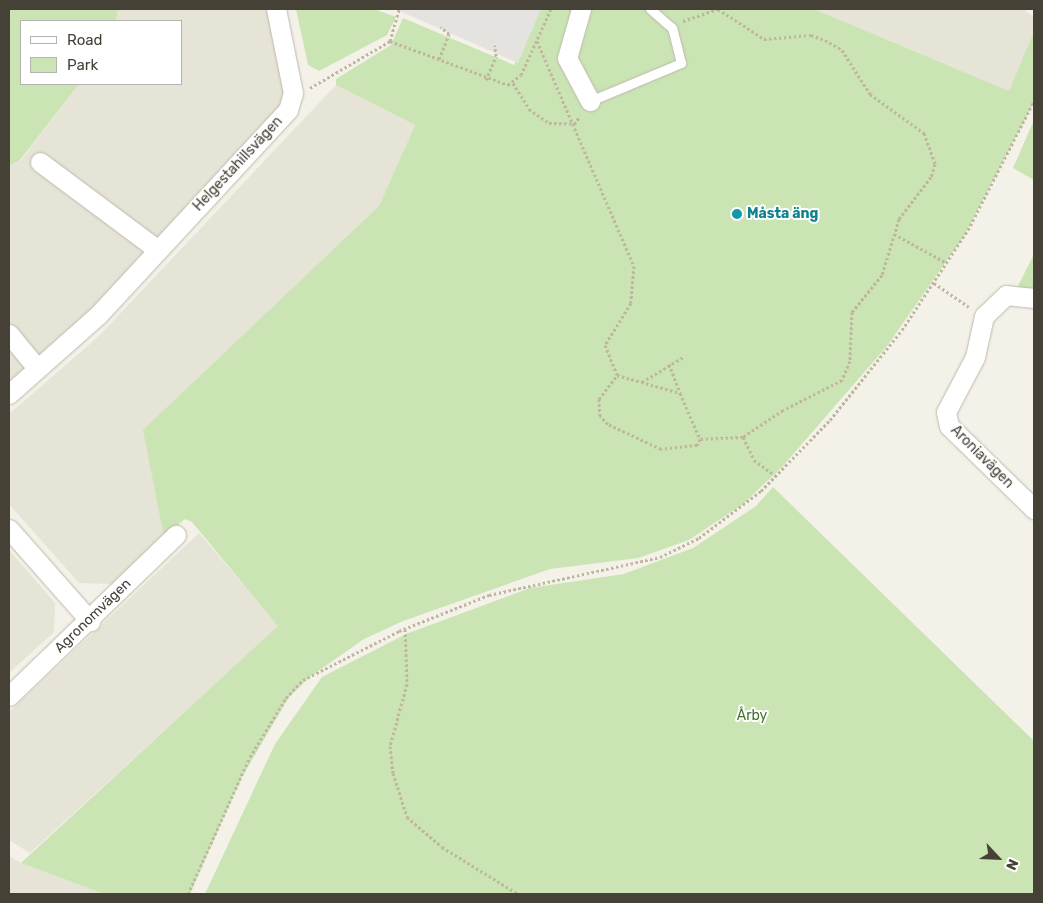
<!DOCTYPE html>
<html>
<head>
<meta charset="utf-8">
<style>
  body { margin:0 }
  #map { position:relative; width:1043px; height:903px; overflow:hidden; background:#f3f1e8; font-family:Rubik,sans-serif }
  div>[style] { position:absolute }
  .residential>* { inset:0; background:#e6e3d7 }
  .green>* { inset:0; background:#cae4b4 }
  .parking>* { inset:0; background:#e4e3e0 }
  .path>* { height:3px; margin-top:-1.5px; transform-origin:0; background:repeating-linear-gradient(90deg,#beb69e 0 2.5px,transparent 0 5px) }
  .roads { filter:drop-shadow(0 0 1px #beb9ab) drop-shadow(0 0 1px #beb9ab) }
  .service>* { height:9px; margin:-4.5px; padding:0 4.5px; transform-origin:4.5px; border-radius:4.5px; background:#fff }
  .minor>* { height:19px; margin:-9.5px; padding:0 9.5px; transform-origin:9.5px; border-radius:9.5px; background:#fff }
  .dots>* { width:14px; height:14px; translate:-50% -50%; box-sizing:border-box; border:2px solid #fff; border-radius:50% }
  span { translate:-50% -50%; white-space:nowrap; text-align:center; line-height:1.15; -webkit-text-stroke:4px #fff; paint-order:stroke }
  .street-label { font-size:14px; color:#464137 }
  .culture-label { font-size:14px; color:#0d838f; font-weight:700 }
  .left { translate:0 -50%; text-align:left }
  .park-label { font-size:14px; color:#42732e }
  .frame { position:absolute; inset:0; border:10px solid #464137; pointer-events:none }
  .legend { position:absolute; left:20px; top:20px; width:162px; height:65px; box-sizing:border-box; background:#fff; border:1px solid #b5b3af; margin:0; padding:6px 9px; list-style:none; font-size:15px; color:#464137 }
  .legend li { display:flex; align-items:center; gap:10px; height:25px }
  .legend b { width:25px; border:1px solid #b5b3af }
  .north { position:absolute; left:973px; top:833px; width:50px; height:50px; -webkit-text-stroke:4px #fff; paint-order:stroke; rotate:115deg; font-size:14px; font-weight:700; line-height:20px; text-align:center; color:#464137 }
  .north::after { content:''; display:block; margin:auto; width:18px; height:22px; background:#464137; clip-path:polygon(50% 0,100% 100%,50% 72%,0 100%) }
</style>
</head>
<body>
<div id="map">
  <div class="residential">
    <i style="clip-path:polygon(118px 9px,272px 9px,287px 92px,279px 111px,116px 288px,9px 383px,9px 166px,21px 160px,79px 84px,181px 84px,181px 21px,116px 21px)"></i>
    <i style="clip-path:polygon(814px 9px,1023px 9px,1034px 17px,1034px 31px,1009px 91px)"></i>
    <i style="clip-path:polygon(336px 85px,415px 125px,379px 206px,144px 430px,164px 537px,114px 584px,79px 583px,9px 504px,9px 414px,98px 337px)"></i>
    <i style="clip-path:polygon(199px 533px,279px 626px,30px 853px,9px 840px,9px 712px)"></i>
    <i style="clip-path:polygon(9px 550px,55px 603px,54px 632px,9px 673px)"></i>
    <i style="clip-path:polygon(9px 856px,21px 863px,104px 894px,9px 894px)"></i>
  </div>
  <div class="green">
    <i style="clip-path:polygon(9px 9px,118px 9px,116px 21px,21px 21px,21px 84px,79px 84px,20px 160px,9px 166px)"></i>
    <i style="clip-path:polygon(296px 9px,374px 9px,396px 17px,387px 35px,319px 71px,308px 65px)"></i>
    <i style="clip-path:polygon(539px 9px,814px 9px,1009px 91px,1034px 31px,1034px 102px,964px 236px,887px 346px,782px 467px,743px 504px,689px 540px,638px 558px,550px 569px,403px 621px,364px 639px,311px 676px,289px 697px,242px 777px,190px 894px,104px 894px,21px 863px,278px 626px,192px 522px,185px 519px,164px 537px,143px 430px,379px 206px,415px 125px,336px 85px,336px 79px,391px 45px,403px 18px,514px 65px)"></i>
    <i style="clip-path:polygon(1034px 120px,1034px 303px,1013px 296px,1034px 254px,1034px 180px,1013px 168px)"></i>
    <i style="clip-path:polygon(773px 487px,1034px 741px,1034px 894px,205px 894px,275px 744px,322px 677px,406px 634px,530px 588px,624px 574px,693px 548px,756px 506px)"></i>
  </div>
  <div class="parking">
    <i style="clip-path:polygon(395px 9px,541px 9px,518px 63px)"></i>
  </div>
  <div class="path">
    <i style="left:683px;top:21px;width:37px;rotate:-19deg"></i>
    <i style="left:718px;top:9px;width:55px;rotate:33.1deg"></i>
    <i style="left:764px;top:39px;width:47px;rotate:-4.9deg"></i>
    <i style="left:811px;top:35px;width:15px;rotate:20deg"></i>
    <i style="left:825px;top:40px;width:20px;rotate:30deg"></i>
    <i style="left:842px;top:50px;width:52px;rotate:57.5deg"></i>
    <i style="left:870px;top:94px;width:67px;rotate:35.8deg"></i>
    <i style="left:924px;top:133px;width:33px;rotate:70deg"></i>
    <i style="left:935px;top:164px;width:14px;rotate:107deg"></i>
    <i style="left:931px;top:177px;width:53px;rotate:127.3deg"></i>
    <i style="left:899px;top:219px;width:59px;rotate:106.9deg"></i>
    <i style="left:882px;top:275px;width:48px;rotate:129deg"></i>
    <i style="left:852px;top:312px;width:49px;rotate:92.3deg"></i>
    <i style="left:850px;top:361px;width:21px;rotate:113deg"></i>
    <i style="left:842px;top:380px;width:66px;rotate:153deg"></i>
    <i style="left:783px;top:410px;width:48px;rotate:146deg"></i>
    <i style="left:743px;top:437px;width:43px;rotate:177.3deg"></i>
    <i style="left:390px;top:41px;width:33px;rotate:-74deg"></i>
    <i style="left:537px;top:41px;width:245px;rotate:66.7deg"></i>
    <i style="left:634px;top:266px;width:37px;rotate:95deg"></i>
    <i style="left:631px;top:303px;width:49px;rotate:121.8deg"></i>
    <i style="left:605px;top:345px;width:32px;rotate:68deg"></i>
    <i style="left:617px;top:375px;width:66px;rotate:15.9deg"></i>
    <i style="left:680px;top:393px;width:50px;rotate:66.5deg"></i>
    <i style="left:700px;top:439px;width:7px;rotate:117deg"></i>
    <i style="left:697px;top:445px;width:36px;rotate:174deg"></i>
    <i style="left:661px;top:449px;width:59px;rotate:-154.7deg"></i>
    <i style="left:608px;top:424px;width:11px;rotate:-135deg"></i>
    <i style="left:600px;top:416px;width:17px;rotate:-93deg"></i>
    <i style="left:599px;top:399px;width:30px;rotate:-53deg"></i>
    <i style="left:439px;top:59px;width:27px;rotate:-68deg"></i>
    <i style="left:449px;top:34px;width:11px;rotate:-139deg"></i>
    <i style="left:486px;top:80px;width:26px;rotate:-67deg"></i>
    <i style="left:496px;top:56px;width:11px;rotate:-95deg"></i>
    <i style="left:513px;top:83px;width:31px;rotate:58deg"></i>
    <i style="left:529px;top:109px;width:24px;rotate:35deg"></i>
    <i style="left:549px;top:123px;width:25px;rotate:2deg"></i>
    <i style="left:574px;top:124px;width:10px;rotate:-53deg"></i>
    <i style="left:310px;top:88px;width:93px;rotate:-30.4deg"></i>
    <i style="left:390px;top:41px;width:126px;rotate:20.4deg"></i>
    <i style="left:508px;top:85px;width:16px;rotate:-38deg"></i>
    <i style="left:521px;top:75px;width:72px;rotate:-65.6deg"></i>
    <i style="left:894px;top:234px;width:60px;rotate:28.7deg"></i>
    <i style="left:934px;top:283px;width:42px;rotate:34.4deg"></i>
    <i style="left:669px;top:364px;width:31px;rotate:69deg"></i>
    <i style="left:642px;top:382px;width:50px;rotate:-31.2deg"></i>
    <i style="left:743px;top:437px;width:25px;rotate:64deg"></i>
    <i style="left:754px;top:460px;width:27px;rotate:36deg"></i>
    <i style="left:405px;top:629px;width:55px;rotate:87.9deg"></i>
    <i style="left:407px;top:684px;width:64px;rotate:105.3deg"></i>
    <i style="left:390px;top:746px;width:27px;rotate:84deg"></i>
    <i style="left:393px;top:773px;width:46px;rotate:72.3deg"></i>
    <i style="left:407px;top:817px;width:46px;rotate:40.6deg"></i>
    <i style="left:442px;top:847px;width:89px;rotate:31.7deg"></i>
    <i style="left:188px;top:894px;width:150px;rotate:-65.7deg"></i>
    <i style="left:250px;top:757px;width:69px;rotate:-58.6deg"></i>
    <i style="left:286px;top:698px;width:25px;rotate:-47deg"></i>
    <i style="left:303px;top:680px;width:108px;rotate:-27deg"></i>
    <i style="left:399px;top:631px;width:97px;rotate:-21.8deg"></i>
    <i style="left:489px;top:595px;width:175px;rotate:-12.5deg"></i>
    <i style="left:660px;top:557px;width:43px;rotate:-26deg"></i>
    <i style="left:699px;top:538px;width:78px;rotate:-37.2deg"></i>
    <i style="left:761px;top:491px;width:99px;rotate:-45.8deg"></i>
    <i style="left:830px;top:420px;width:115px;rotate:-51.3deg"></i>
    <i style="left:902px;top:330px;width:120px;rotate:-56.6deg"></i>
    <i style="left:968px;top:230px;width:145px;rotate:-62.9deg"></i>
  </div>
  <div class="roads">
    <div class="service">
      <i style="left:590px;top:101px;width:99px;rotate:-22.7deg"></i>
      <i style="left:681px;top:63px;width:36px;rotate:-104deg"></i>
      <i style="left:672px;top:28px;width:29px;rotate:-139deg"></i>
    </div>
    <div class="minor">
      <i style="left:581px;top:9px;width:51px;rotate:105.9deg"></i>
      <i style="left:567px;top:58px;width:49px;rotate:61.9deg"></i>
      <i style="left:40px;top:162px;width:147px;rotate:36.7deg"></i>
      <i style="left:1034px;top:298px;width:28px;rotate:-174deg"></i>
      <i style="left:1006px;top:295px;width:30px;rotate:136deg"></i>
      <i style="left:984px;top:316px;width:42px;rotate:102.4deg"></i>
      <i style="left:975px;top:357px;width:62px;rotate:117.8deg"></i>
      <i style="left:946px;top:412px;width:14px;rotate:78deg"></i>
      <i style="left:949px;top:426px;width:119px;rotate:44.3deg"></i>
      <i style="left:9px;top:334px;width:44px;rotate:50.5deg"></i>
      <i style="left:9px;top:394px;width:120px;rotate:-41.6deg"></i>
      <i style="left:99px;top:314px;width:278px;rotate:-47.2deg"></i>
      <i style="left:288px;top:110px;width:18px;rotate:-74deg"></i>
      <i style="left:293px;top:93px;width:86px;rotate:-101.4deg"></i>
      <i style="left:9px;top:529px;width:123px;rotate:48.6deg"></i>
      <i style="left:9px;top:696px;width:232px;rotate:-44deg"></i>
    </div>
  </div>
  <div class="dots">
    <i style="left:737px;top:214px;background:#0f9aa8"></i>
  </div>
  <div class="street-label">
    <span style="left:238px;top:164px;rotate:-47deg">Helgestahillsvägen</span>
    <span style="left:982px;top:457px;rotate:45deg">Aroniavägen</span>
    <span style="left:93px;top:616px;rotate:-44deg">Agronomvägen</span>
  </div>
  <div class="culture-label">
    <span class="left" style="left:747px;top:214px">Måsta äng</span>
  </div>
  <div class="park-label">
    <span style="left:752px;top:716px">Årby</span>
  </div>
  <div class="frame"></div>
  <ul class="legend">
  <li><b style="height:6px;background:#fff"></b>Road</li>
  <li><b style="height:14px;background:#cae4b4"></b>Park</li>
  </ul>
  <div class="north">N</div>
</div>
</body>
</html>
